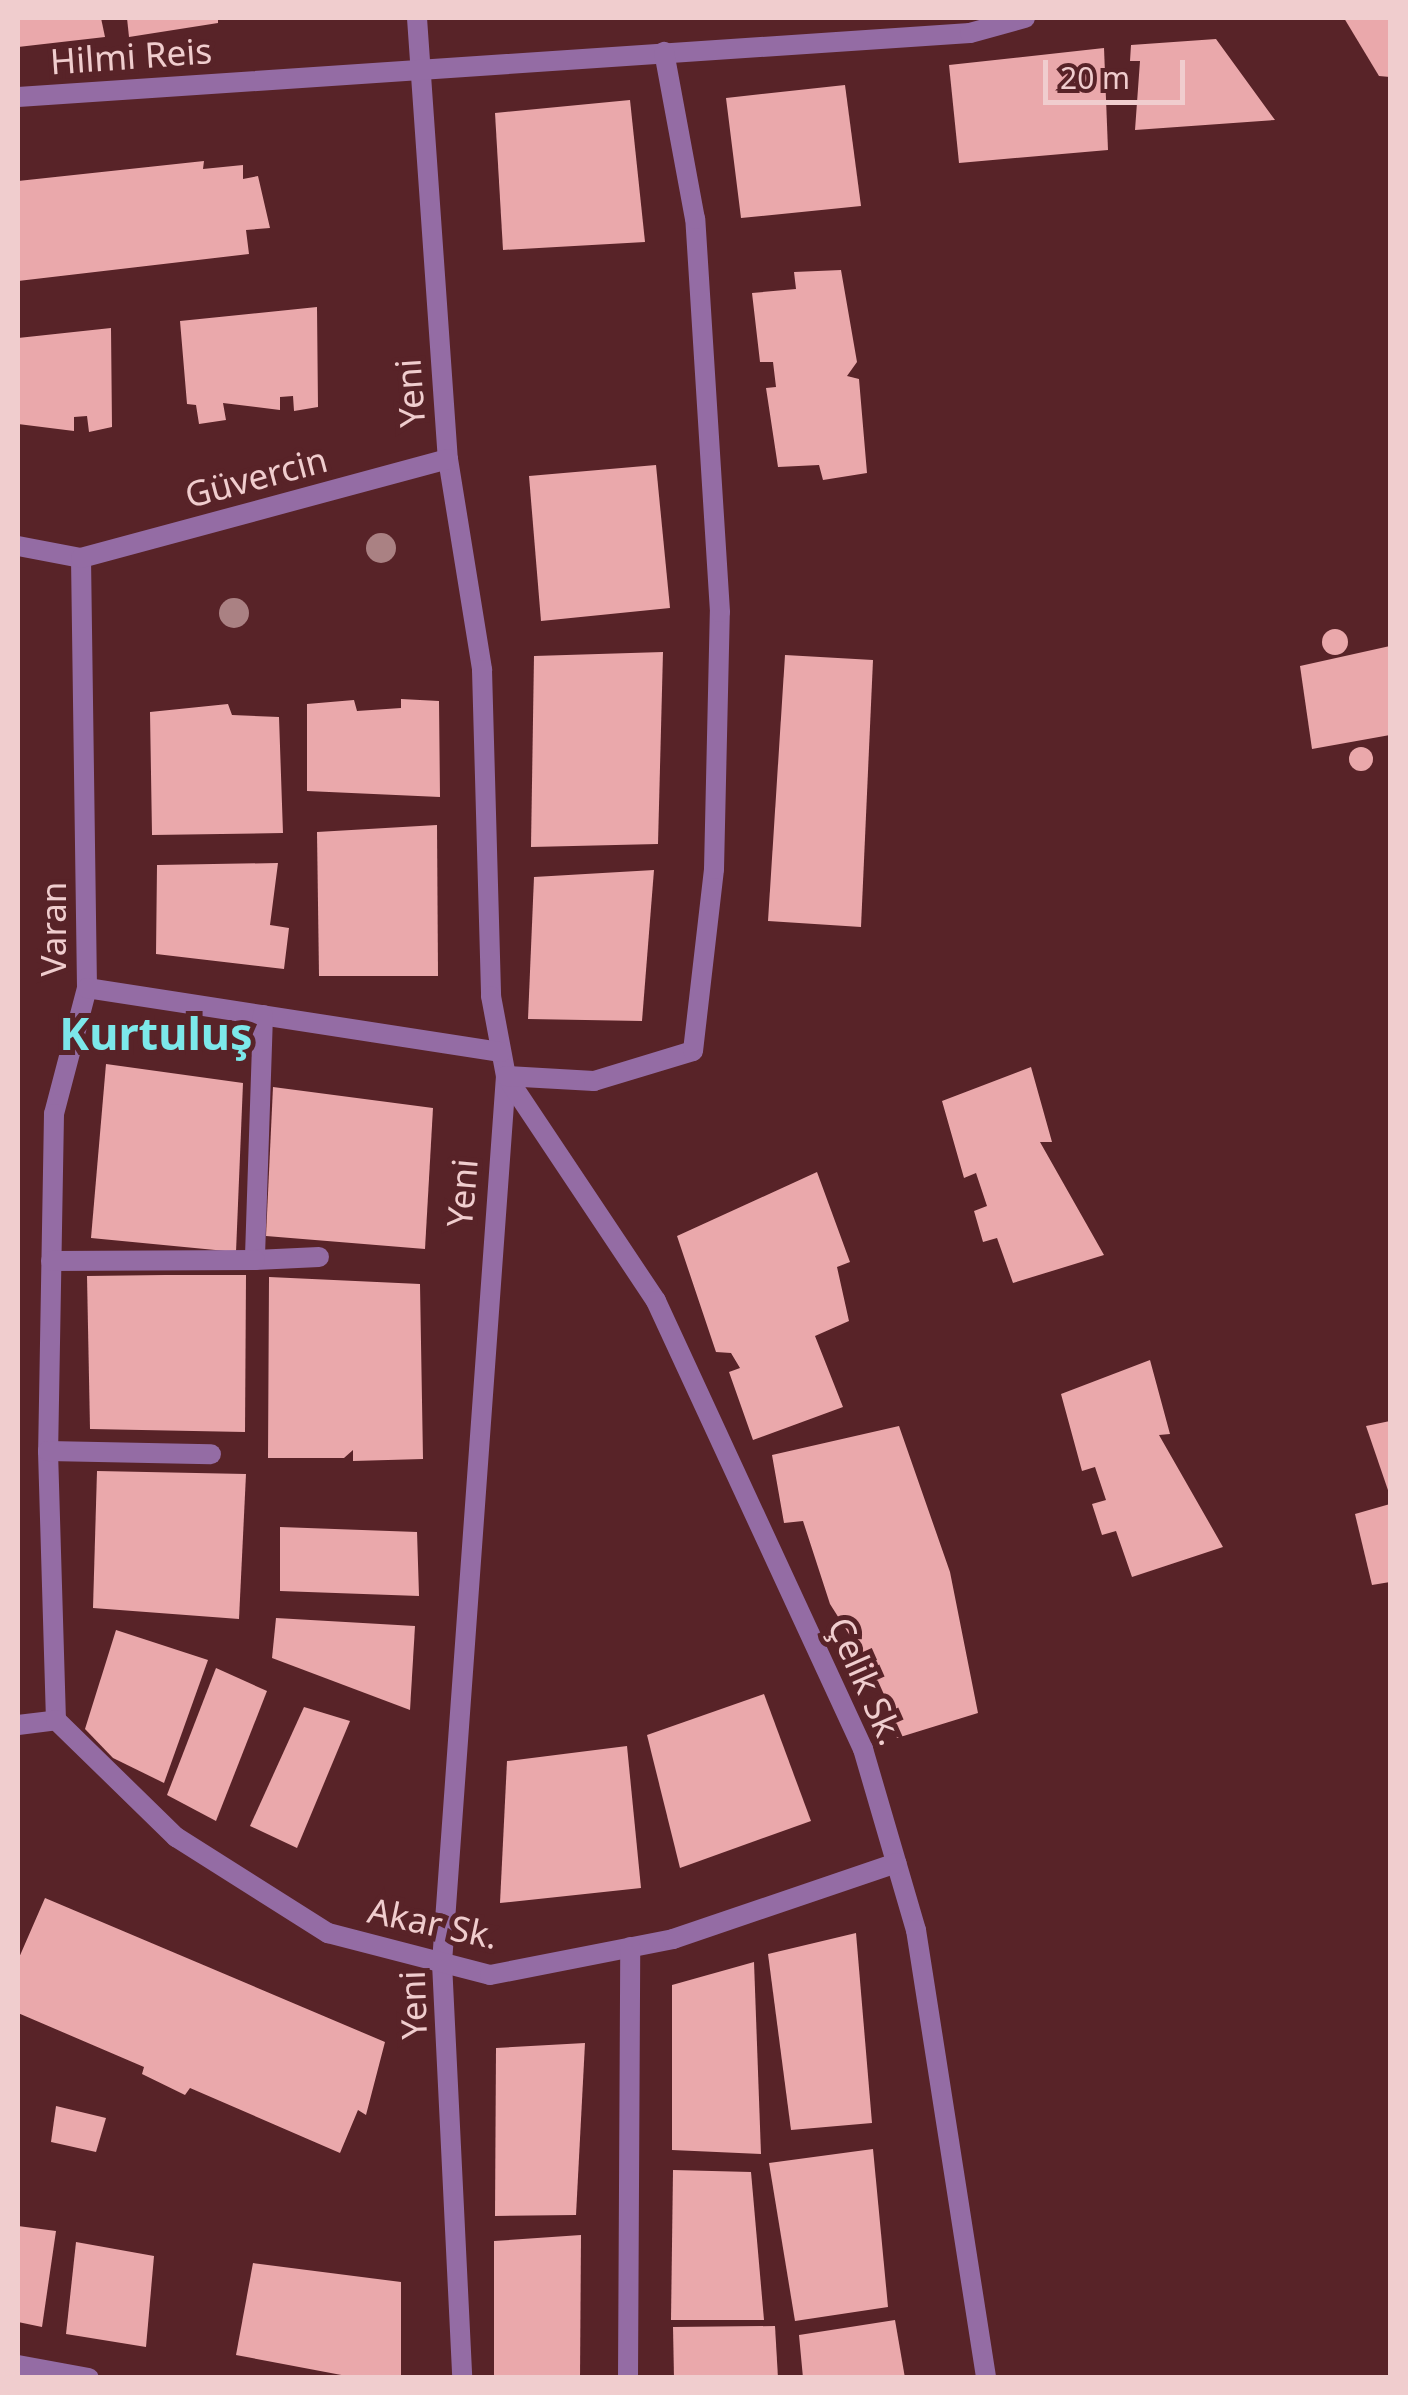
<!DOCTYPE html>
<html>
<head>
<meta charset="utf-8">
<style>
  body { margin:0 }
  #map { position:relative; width:1408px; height:2395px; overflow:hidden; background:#582328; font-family:"Noto Sans",sans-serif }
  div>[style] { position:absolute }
  .building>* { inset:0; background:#eaa8ab }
  .round { border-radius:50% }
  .minor>* { height:20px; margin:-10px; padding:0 10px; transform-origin:10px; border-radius:10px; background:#946ca4 }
  .trees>* { width:30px; height:30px; margin:-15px; border-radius:50%; background:#aa8183 }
  span { translate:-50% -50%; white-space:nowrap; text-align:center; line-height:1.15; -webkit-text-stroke:10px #582328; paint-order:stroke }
  .street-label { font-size:35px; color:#f0cdce }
  .district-label { font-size:45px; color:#7ce8ea; font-weight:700 }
  .frame { position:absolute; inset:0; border:20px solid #f0cdce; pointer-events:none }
  .scale { position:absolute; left:1043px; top:60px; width:142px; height:45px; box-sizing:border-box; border:5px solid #f0cdce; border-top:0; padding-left:12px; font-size:30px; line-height:35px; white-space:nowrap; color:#f0cdce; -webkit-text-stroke:8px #582328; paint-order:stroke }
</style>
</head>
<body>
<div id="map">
  <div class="building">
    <i style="clip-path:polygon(18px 18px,101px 18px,105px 37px,18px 47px)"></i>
    <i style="clip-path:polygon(127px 18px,218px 18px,218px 23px,129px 37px)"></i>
    <i style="clip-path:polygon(1344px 18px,1390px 18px,1390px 77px,1379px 76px)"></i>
    <i style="clip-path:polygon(1216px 39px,1275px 120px,1135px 130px,1140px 61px,1130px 61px,1131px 45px)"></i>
    <i style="clip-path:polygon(1104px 48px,1108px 150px,959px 163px,949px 65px)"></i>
    <i style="clip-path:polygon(845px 85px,861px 206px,741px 218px,726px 98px)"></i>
    <i style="clip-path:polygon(630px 100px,645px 242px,503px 250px,495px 113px)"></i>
    <i style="clip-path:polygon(204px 161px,203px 169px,243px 165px,243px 179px,258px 176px,270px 228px,246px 230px,249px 254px,18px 281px,18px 181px)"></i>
    <i style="clip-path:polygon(841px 270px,857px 362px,847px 376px,859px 379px,867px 473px,823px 480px,819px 465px,778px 467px,766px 388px,776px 387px,773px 362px,760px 362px,752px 293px,796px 289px,794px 272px)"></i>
    <i style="clip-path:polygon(317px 307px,318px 407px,294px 411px,293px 396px,280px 397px,280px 410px,223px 403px,226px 420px,199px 424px,196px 405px,187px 404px,180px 321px)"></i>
    <i style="clip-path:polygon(111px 328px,112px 427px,89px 432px,87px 416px,74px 417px,74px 431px,18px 424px,18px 338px)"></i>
    <i style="clip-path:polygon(656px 465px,670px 608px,541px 621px,529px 476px)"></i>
    <i class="round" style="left:1322px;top:629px;width:26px;height:26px"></i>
    <i style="clip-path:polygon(1390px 646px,1390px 735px,1312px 749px,1300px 666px)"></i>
    <i style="clip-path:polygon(663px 652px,658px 844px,531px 847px,534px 656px)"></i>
    <i style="clip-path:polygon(785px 655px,873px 660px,861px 927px,768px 921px)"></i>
    <i style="clip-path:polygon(401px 699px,439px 701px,440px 797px,307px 791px,307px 704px,354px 700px,357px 711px,401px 708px)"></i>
    <i style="clip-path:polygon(228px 704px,232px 715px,279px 717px,283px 833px,152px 835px,150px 712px)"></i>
    <i class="round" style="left:1349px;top:747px;width:24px;height:24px"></i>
    <i style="clip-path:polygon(437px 825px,438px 976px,319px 976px,317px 832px)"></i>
    <i style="clip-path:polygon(278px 863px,270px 925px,289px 928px,284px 969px,156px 954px,157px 865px)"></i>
    <i style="clip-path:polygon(654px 870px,642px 1021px,528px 1019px,534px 877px)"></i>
    <i style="clip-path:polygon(106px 1064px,243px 1083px,236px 1252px,91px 1238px)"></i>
    <i style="clip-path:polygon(1031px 1067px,1052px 1142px,1040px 1142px,1104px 1255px,1013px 1283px,997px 1238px,983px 1242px,974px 1211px,987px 1206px,976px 1173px,964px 1178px,942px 1101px)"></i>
    <i style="clip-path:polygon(273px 1087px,433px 1108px,425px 1249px,266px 1236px)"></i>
    <i style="clip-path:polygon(817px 1172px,850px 1262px,837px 1267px,849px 1321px,815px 1336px,843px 1407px,753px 1440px,729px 1372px,740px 1368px,731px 1353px,716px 1352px,677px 1236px)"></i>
    <i style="clip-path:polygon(165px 1275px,246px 1275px,245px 1432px,90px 1429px,87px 1276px)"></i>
    <i style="clip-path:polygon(269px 1277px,420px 1284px,423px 1459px,353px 1461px,353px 1450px,344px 1458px,268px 1458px)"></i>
    <i style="clip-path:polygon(1150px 1360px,1170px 1434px,1159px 1435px,1223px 1547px,1132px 1577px,1116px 1531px,1102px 1535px,1092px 1504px,1106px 1500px,1095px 1467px,1082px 1471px,1061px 1394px)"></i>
    <i style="clip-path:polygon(1390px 1421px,1390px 1496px,1366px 1426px)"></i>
    <i style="clip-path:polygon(899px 1426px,950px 1572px,978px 1713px,897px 1738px,873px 1672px,830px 1604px,803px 1521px,784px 1523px,772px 1455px)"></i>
    <i style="clip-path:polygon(97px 1471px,246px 1474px,239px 1619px,93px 1608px)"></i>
    <i style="clip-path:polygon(1390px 1504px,1390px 1582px,1372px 1585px,1355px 1514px)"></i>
    <i style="clip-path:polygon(280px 1527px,417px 1532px,419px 1596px,280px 1591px)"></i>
    <i style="clip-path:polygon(276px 1618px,415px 1626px,410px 1710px,272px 1658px)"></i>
    <i style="clip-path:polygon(116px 1630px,208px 1660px,164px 1783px,113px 1758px,85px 1729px)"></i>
    <i style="clip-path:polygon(216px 1668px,267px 1691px,216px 1821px,167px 1795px)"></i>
    <i style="clip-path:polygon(764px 1694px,811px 1821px,680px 1868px,647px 1735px)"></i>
    <i style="clip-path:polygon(304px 1707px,350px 1721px,297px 1848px,250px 1826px)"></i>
    <i style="clip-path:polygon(627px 1746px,641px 1888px,500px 1903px,507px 1761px)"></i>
    <i style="clip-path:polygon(45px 1898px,385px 2042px,366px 2115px,358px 2110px,340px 2153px,190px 2088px,185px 2095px,142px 2074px,144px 2067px,18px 2013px,18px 1960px)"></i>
    <i style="clip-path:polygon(856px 1933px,872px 2123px,791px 2130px,768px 1954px)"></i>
    <i style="clip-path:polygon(754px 1962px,761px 2154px,672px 2150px,672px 1985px)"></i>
    <i style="clip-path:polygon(585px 2043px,576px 2215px,495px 2216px,496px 2048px)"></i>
    <i style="clip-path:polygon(56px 2106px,106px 2118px,96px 2152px,51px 2142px)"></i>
    <i style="clip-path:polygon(873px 2149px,888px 2307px,795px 2321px,769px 2163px)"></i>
    <i style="clip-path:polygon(673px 2170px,751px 2172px,764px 2320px,671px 2320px)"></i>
    <i style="clip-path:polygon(18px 2226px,56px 2231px,42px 2327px,18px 2322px)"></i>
    <i style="clip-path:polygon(581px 2235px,580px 2378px,494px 2378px,494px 2241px)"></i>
    <i style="clip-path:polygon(76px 2242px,154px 2256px,146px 2347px,66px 2334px)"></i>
    <i style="clip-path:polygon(253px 2263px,401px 2282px,401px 2377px,352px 2377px,236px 2355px)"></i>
    <i style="clip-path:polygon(895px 2320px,905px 2378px,803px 2378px,799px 2335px)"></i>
    <i style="clip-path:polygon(775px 2326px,778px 2378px,674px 2378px,673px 2327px)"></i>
  </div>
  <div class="minor">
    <i style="left:417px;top:18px;width:442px;rotate:86deg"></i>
    <i style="left:448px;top:459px;width:214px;rotate:80.8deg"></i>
    <i style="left:482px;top:670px;width:326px;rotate:88.4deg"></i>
    <i style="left:491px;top:996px;width:81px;rotate:79.4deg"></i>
    <i style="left:506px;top:1076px;width:889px;rotate:94.13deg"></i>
    <i style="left:442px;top:1963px;width:415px;rotate:87.2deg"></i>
    <i style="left:18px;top:97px;width:954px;rotate:-3.85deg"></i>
    <i style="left:970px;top:33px;width:57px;rotate:-15.3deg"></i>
    <i style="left:18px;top:546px;width:64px;rotate:10.8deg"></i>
    <i style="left:81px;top:558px;width:430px;rotate:89.2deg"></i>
    <i style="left:87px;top:988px;width:130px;rotate:104.7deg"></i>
    <i style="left:54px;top:1114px;width:337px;rotate:91deg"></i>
    <i style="left:48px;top:1451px;width:269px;rotate:88.3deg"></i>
    <i style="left:81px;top:558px;width:380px;rotate:-15.1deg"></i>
    <i style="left:87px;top:988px;width:419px;rotate:8.8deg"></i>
    <i style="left:263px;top:1015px;width:245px;rotate:91.9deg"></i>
    <i style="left:255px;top:1260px;width:64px;rotate:-2.7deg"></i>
    <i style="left:506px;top:1076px;width:270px;rotate:56.3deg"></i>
    <i style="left:656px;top:1301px;width:494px;rotate:65.2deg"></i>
    <i style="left:863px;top:1749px;width:189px;rotate:73.7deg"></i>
    <i style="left:916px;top:1930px;width:453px;rotate:81.1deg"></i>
    <i style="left:506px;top:1076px;width:88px;rotate:3.3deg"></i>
    <i style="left:594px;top:1081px;width:103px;rotate:-16.9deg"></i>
    <i style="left:693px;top:1051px;width:183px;rotate:-83.4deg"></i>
    <i style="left:714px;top:869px;width:257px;rotate:-88.7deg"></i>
    <i style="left:720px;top:612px;width:394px;rotate:-93.6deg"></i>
    <i style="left:695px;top:219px;width:170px;rotate:-100.5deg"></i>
    <i style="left:51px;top:1261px;width:204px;rotate:-0.3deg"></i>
    <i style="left:48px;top:1451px;width:163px;rotate:1.1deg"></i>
    <i style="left:18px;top:1725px;width:38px;rotate:-7deg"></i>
    <i style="left:56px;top:1720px;width:168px;rotate:44.3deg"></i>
    <i style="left:176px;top:1837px;width:180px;rotate:32.3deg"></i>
    <i style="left:328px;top:1933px;width:167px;rotate:14.5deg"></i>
    <i style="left:490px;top:1975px;width:187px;rotate:-11.1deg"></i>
    <i style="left:673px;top:1939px;width:236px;rotate:-18.8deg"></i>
    <i style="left:18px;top:2365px;width:72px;rotate:10.4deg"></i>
    <i style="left:628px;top:2378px;width:431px;rotate:-89.7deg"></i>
  </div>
  <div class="trees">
    <i style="left:381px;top:548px"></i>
    <i style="left:234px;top:613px"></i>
  </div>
  <div class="street-label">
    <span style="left:131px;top:56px;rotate:-4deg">Hilmi Reis</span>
    <span style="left:410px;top:393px;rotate:-94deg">Yeni</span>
    <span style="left:256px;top:477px;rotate:-15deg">Güvercin</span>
    <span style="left:53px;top:929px;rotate:-90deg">Varan</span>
    <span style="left:462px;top:1193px;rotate:-85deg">Yeni</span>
    <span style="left:866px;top:1681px;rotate:66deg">Çelik Sk.</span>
    <span style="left:433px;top:1923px;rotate:12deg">Akar Sk.</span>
    <span style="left:413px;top:2005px;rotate:-92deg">Yeni</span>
  </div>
  <div class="district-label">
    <span style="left:156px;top:1033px">Kurtuluş</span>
  </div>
  <div class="frame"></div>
  <div class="scale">20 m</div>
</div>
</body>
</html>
